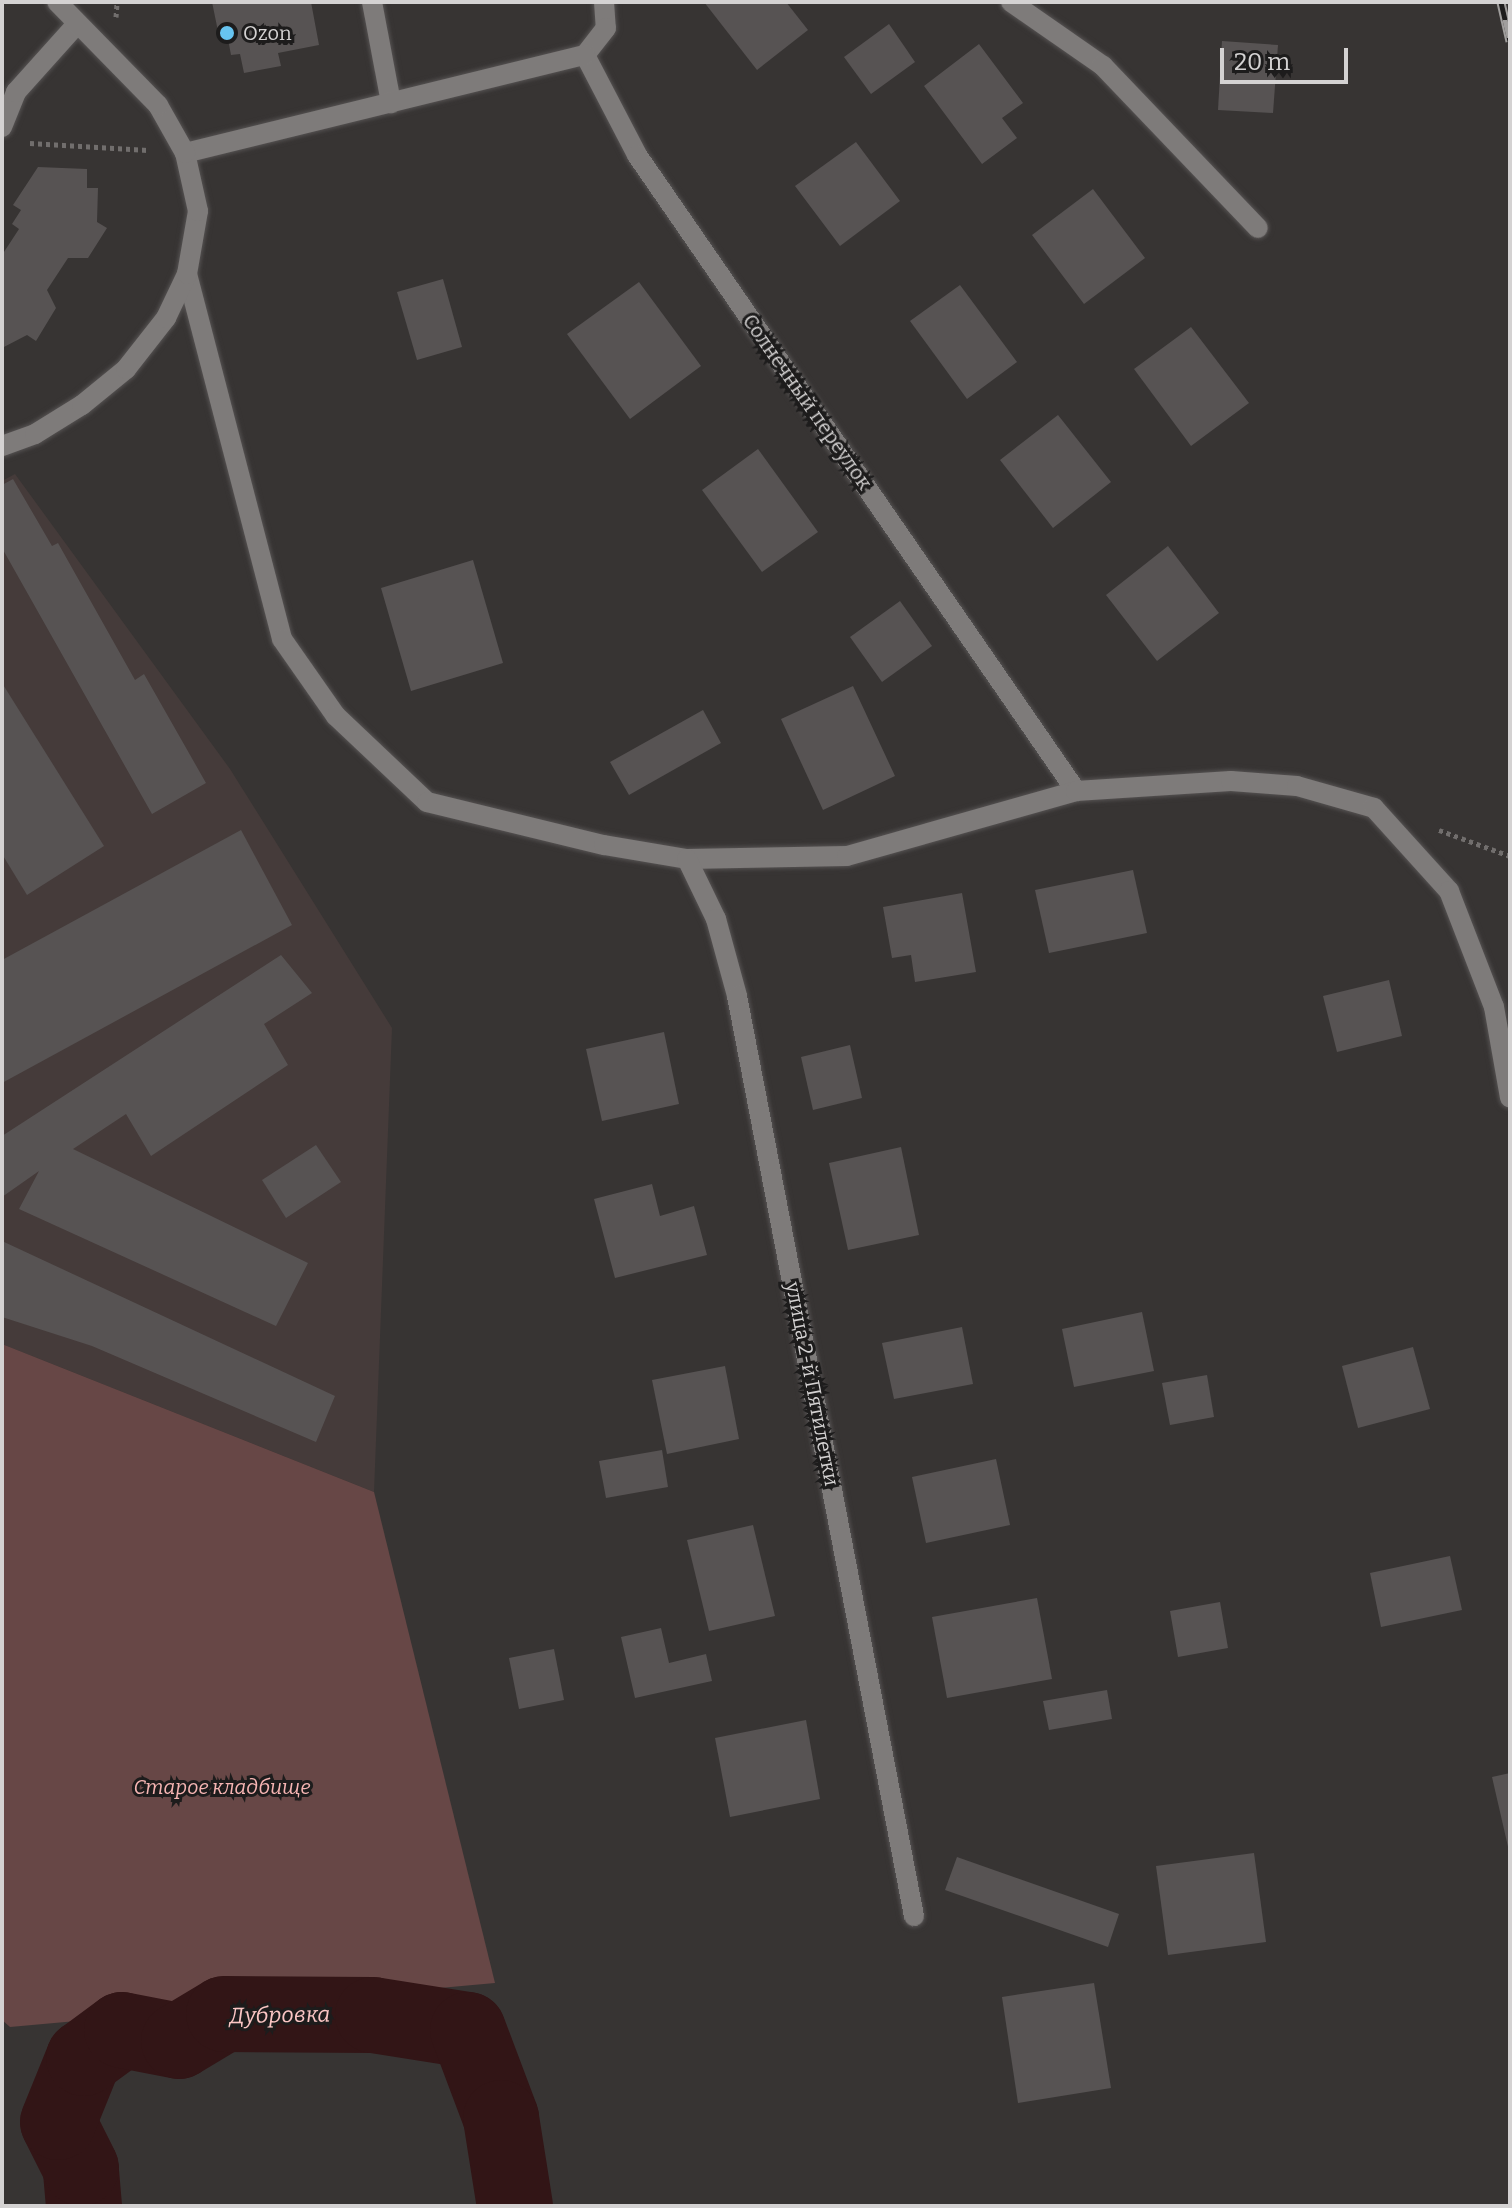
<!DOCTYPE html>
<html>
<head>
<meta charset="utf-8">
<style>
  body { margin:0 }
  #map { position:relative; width:1512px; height:2208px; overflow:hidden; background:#373433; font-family:Bitter,serif }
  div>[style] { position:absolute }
  .built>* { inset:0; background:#453b3a }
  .green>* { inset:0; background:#674746 }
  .river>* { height:76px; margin:-38px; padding:0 38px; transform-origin:38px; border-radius:38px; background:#321516 }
  .building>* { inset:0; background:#575353 }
  .path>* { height:5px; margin-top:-2.5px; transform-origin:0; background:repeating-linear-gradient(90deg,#716e6d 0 4px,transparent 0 8px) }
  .roads { filter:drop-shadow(0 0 2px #555252) drop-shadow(0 0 2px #555252) }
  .minor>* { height:20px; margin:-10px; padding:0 10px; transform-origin:10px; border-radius:10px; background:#7e7b7a }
  .rail>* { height:9px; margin-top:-4.5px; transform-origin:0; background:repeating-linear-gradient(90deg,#1d1c1c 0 18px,#a09e9d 0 36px); box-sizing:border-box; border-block:2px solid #a09e9d }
  .dots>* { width:22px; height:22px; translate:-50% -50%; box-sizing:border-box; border:4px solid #1d1c1c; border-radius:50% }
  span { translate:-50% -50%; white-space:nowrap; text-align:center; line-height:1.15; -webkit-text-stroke:6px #1d1c1c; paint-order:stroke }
  .poi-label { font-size:20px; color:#d4d2d2 }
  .left { translate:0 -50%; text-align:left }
  .street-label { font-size:20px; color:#d4d2d2 }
  .park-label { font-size:20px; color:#f6b5b3; font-style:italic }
  .water-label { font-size:22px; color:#fbc6c4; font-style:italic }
  .frame { position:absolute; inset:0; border:4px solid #d4d2d2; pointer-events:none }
  .scale { position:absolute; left:1220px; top:48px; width:128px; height:36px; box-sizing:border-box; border:4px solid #d4d2d2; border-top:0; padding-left:10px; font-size:24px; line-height:28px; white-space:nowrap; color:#d4d2d2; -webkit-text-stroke:6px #1d1c1c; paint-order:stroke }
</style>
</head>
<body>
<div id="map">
  <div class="built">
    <i style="clip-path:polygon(15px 474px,230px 769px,392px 1028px,374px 1492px,2px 1344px,2px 481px)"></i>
  </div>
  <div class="green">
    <i style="clip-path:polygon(2px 1344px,374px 1492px,495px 1983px,10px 2027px,2px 2020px)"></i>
  </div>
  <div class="river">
    <i style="left:84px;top:2206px;width:38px;rotate:-95deg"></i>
    <i style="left:81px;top:2168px;width:51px;rotate:-116.6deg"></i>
    <i style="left:58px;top:2122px;width:69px;rotate:-67.9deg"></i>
    <i style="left:84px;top:2058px;width:47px;rotate:-36.4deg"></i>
    <i style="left:122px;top:2030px;width:58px;rotate:10.9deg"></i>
    <i style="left:179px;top:2041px;width:52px;rotate:-31deg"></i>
    <i style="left:224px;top:2014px;width:149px;rotate:0.4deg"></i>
    <i style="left:373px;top:2015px;width:96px;rotate:9deg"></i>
    <i style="left:468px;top:2030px;width:94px;rotate:69.4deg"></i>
    <i style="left:501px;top:2118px;width:89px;rotate:81deg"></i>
  </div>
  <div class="building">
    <i style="clip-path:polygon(212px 2px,311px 2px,319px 45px,278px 53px,281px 66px,244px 73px,240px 54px,231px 55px,228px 39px,220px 41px)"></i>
    <i style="clip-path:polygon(704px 2px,786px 2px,808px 30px,757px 70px)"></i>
    <i style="clip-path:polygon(889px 24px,915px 62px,871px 94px,844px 57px)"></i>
    <i style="clip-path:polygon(1222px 41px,1278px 45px,1273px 113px,1218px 110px)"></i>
    <i style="clip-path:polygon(979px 44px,1023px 103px,1002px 118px,1017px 138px,982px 164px,924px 86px)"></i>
    <i style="clip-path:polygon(856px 142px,900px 201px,840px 246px,795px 186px)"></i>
    <i style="clip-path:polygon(38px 167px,87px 169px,87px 188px,98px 188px,97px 222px,107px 228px,88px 258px,68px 258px,47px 290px,56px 308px,36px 341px,27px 335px,2px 348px,2px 255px,19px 229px,12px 224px,21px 210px,13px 205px)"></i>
    <i style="clip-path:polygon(1093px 189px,1145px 258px,1084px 304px,1032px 235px)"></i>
    <i style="clip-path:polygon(443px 279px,462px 347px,417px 360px,397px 292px)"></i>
    <i style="clip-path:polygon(639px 282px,701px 366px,630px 419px,567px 334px)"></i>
    <i style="clip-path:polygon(960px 285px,1017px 362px,967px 399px,910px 321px)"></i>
    <i style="clip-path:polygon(1191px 327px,1249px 403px,1191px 446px,1134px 369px)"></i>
    <i style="clip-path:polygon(1058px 415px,1111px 482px,1053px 528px,1000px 460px)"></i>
    <i style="clip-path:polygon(758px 449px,818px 532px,762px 572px,702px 490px)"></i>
    <i style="clip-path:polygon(13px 479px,52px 546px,58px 543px,135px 680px,144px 674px,206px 783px,152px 814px,2px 548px,2px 485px)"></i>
    <i style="clip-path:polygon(1168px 546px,1219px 613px,1157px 661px,1106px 595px)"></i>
    <i style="clip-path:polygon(473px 560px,503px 663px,411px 691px,381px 588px)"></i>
    <i style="clip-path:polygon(900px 601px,932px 646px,882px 682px,850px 637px)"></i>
    <i style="clip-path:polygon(2px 683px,104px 846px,27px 895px,2px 854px)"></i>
    <i style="clip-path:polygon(853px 686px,895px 776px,823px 810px,781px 719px)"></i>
    <i style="clip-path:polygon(703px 710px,721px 743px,629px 795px,610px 762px)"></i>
    <i style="clip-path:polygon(241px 830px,292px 925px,2px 1083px,2px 960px)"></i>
    <i style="clip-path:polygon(1133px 870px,1147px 933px,1049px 953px,1035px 890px)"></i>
    <i style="clip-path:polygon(962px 893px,976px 972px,915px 982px,911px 955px,892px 958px,883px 907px)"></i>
    <i style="clip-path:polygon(281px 955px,312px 993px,264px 1024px,288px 1065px,151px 1156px,126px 1114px,73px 1149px,308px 1263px,276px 1326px,19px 1209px,39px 1171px,2px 1197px,2px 1136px)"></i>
    <i style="clip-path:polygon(1389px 980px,1402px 1036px,1337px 1052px,1323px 996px)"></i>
    <i style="clip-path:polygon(664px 1032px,679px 1104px,602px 1121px,586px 1049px)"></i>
    <i style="clip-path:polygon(850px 1045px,862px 1098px,813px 1110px,801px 1057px)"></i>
    <i style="clip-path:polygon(316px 1145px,341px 1182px,286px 1218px,262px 1180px)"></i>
    <i style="clip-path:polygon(901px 1147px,919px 1235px,848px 1250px,829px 1163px)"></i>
    <i style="clip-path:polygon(652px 1184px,660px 1216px,694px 1206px,707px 1255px,615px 1278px,594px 1199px)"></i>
    <i style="clip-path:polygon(2px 1241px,335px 1396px,316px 1442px,92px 1346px,2px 1317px)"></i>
    <i style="clip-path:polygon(1142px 1312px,1154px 1371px,1074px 1387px,1062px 1329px)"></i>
    <i style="clip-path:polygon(962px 1327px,973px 1384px,894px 1399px,882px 1343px)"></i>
    <i style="clip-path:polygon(1413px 1347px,1430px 1409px,1358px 1428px,1342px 1366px)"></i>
    <i style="clip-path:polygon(725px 1366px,739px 1439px,667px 1454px,652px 1380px)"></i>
    <i style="clip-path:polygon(1207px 1375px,1214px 1417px,1170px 1425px,1162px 1383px)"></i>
    <i style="clip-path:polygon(662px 1450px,668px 1487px,606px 1498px,599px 1461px)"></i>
    <i style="clip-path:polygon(996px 1459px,1010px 1525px,926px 1543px,912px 1477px)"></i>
    <i style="clip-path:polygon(753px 1525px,775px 1616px,709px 1631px,687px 1540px)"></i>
    <i style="clip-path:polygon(1450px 1556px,1462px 1610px,1381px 1627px,1370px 1573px)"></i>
    <i style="clip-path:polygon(1037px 1598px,1052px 1679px,947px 1698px,932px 1617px)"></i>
    <i style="clip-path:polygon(1220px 1602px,1228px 1648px,1178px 1657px,1170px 1611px)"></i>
    <i style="clip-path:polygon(661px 1628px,669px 1663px,706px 1654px,712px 1681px,635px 1698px,621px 1637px)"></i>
    <i style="clip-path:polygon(554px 1649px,564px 1700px,519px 1709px,509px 1658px)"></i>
    <i style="clip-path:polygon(1107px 1690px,1112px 1719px,1049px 1730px,1043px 1701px)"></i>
    <i style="clip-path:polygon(806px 1720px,820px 1799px,730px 1817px,715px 1738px)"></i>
    <i style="clip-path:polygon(1510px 1773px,1510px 1851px,1509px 1851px,1492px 1777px)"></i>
    <i style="clip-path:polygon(1254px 1853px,1266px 1942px,1168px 1955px,1156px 1866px)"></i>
    <i style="clip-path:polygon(957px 1857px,1119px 1914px,1108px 1947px,945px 1890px)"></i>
    <i style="clip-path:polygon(1094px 1983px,1111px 2088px,1018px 2103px,1002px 1997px)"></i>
  </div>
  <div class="path">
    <i style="left:116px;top:17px;width:15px;rotate:-86deg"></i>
    <i style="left:30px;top:143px;width:118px;rotate:3.4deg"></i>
    <i style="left:1439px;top:830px;width:76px;rotate:20.1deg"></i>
  </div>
  <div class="roads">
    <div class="minor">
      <i style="left:372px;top:2px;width:103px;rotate:79.3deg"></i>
      <i style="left:604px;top:2px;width:26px;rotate:86deg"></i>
      <i style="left:606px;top:28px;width:34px;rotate:128deg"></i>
      <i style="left:585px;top:55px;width:113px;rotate:62.5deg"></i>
      <i style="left:637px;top:155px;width:773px;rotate:55.38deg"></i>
      <i style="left:1011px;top:2px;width:112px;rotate:34.8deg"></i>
      <i style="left:1103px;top:66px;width:224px;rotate:46.3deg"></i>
      <i style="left:2px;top:127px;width:38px;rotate:-68deg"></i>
      <i style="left:16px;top:92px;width:91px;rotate:-48.1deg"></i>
      <i style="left:185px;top:153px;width:412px;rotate:-13.8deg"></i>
      <i style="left:187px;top:274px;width:377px;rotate:75.4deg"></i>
      <i style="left:282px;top:639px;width:94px;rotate:55deg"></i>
      <i style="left:336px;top:716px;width:125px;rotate:43.4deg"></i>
      <i style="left:427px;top:802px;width:182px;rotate:13.7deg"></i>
      <i style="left:604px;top:845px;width:84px;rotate:9.6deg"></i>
      <i style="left:687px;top:859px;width:160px;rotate:-1.1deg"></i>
      <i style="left:847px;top:856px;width:238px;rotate:-15.8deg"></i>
      <i style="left:1076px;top:791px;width:155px;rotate:-3.7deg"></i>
      <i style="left:1231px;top:781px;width:66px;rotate:4.3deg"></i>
      <i style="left:1297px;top:786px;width:80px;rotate:15.9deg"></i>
      <i style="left:1374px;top:808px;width:112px;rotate:47.9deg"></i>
      <i style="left:1449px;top:891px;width:124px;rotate:68.8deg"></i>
      <i style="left:1494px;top:1007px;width:92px;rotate:80deg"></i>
      <i style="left:2px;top:446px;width:35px;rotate:-20deg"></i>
      <i style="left:35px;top:434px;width:55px;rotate:-31.7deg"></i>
      <i style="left:82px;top:405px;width:57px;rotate:-39.3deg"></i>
      <i style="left:126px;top:369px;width:65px;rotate:-51.9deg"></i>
      <i style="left:166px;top:318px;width:49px;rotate:-64.5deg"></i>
      <i style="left:187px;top:274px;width:64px;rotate:-80.1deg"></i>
      <i style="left:198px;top:211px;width:59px;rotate:-102.6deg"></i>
      <i style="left:185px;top:153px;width:55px;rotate:-119.4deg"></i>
      <i style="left:158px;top:105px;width:144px;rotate:-134.4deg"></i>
      <i style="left:687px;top:859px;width:67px;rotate:64.2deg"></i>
      <i style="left:716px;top:919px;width:80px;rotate:74.7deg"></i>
      <i style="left:737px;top:996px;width:937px;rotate:79.11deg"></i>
    </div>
  </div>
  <div class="rail">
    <i style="left:1501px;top:2px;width:40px;rotate:77deg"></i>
  </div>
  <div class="dots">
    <i style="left:227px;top:33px;background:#67c4f0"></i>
  </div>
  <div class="poi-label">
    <span class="left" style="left:243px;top:33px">Ozon</span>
  </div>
  <div class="street-label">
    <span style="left:807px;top:402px;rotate:55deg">Солнечный переулок</span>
    <span style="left:812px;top:1384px;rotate:79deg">улица 2-й Пятилетки</span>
  </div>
  <div class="park-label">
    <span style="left:222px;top:1787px">Старое кладбище</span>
  </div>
  <div class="water-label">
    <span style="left:280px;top:2015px;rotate:-1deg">Дубровка</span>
  </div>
  <div class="frame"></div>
  <div class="scale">20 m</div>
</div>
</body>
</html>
